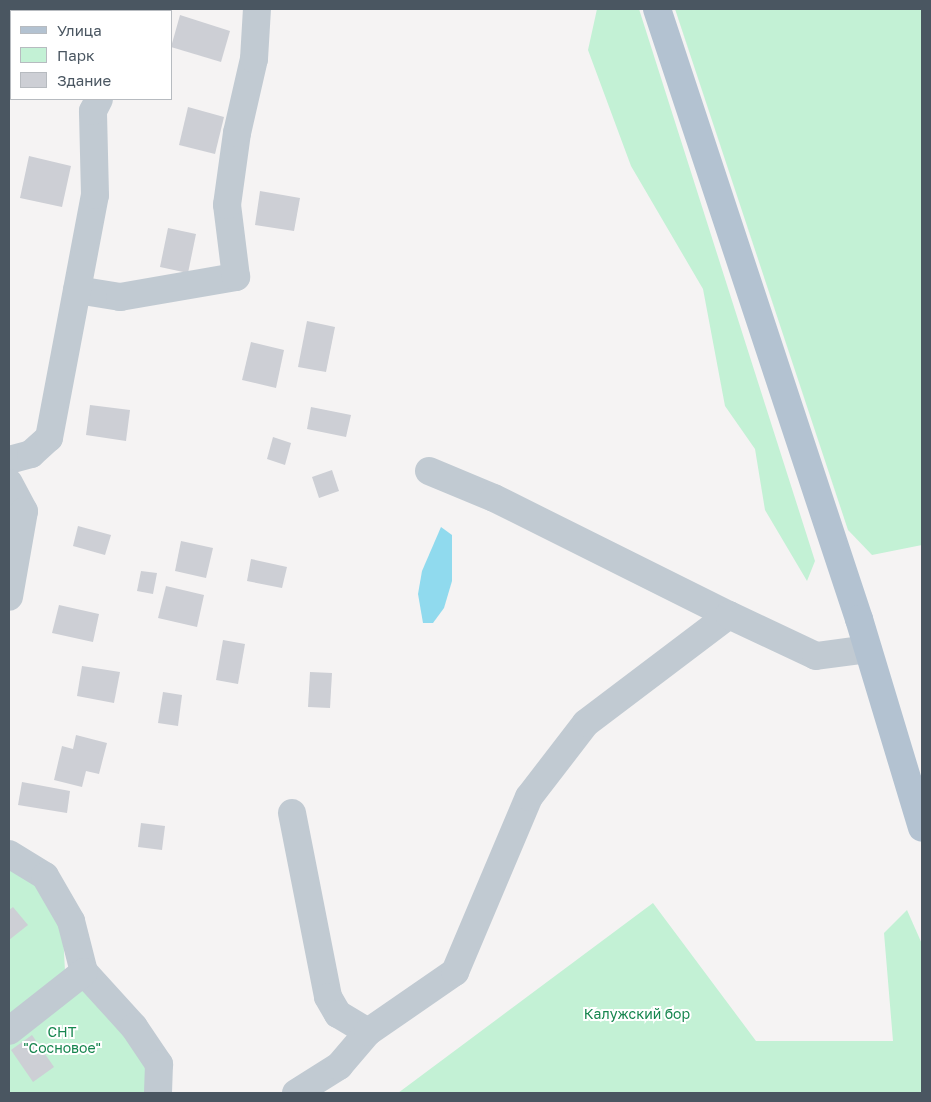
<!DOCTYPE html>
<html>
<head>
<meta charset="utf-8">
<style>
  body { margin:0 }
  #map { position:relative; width:931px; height:1102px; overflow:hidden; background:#f5f3f3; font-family:"Golos Text",sans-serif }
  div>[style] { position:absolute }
  .green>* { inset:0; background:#c3f1d5 }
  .water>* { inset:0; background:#90daee }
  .building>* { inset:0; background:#cdcfd5 }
  .minor>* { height:28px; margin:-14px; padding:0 14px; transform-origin:14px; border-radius:14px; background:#c1cad2 }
  .major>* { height:28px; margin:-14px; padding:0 14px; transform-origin:14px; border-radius:14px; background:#b3c2d1 }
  span { translate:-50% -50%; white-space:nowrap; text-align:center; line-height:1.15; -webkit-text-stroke:4px #fff; paint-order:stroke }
  .park-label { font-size:14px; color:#17864f }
  .frame { position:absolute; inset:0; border:10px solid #4a5661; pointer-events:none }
  .legend { position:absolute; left:10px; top:10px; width:162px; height:90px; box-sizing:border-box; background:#fff; border:1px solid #b7bbc0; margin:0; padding:6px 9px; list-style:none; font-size:15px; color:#4a5661 }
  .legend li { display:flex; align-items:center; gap:10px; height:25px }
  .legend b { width:25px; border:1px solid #b7bbc0 }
</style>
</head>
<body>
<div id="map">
  <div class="green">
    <i style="clip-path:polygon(597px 9px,639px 9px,815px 561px,807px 581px,765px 510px,755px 449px,725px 406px,703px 289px,631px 166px,588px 50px)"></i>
    <i style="clip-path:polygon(675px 9px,922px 9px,922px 545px,872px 555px,848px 530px)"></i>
    <i style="clip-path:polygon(9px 855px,62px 914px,65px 971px,125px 1026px,154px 1079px,150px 1093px,9px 1093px)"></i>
    <i style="clip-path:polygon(653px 903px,756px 1041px,893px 1041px,884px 933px,907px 910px,922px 944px,922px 1093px,398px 1093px)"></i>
  </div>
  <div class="water">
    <i style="clip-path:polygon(441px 527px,452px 535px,452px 581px,444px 608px,433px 623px,423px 623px,418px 594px,422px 571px)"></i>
  </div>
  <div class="building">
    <i style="clip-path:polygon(180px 15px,230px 31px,221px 62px,171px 47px)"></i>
    <i style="clip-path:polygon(188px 107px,224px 117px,215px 154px,179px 145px)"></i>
    <i style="clip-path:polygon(29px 156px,71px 166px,62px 207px,20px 198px)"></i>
    <i style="clip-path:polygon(260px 191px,300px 198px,294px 231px,255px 225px)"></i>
    <i style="clip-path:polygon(168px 228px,196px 234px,188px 273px,160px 267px)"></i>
    <i style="clip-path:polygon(307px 321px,335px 327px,326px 372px,298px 367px)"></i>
    <i style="clip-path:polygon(251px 342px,284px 350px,276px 388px,242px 380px)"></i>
    <i style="clip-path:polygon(90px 405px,130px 410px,126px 441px,86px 435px)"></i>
    <i style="clip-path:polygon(311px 407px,351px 415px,346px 437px,307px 429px)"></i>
    <i style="clip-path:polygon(273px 437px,291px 443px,285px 465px,267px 459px)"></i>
    <i style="clip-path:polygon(332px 470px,339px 491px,319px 498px,312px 477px)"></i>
    <i style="clip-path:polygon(78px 526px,111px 535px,105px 555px,73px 546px)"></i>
    <i style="clip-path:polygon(181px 541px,213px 548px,206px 578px,175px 571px)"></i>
    <i style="clip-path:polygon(251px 559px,287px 567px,282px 588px,247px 581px)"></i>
    <i style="clip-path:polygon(141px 571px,157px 573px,153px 594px,137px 591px)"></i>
    <i style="clip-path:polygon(166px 586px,204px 595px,197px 627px,158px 618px)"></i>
    <i style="clip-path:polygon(59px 605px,99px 614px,93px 642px,52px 633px)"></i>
    <i style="clip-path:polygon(223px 640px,245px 644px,238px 684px,216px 680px)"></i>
    <i style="clip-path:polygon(82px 666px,120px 672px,114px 703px,77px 696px)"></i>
    <i style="clip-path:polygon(310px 672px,332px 673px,330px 708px,308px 707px)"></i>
    <i style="clip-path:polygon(163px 692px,182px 695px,178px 726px,158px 723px)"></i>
    <i style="clip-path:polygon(76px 735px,107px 743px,99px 774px,86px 771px,82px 787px,54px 780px,62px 746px,73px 749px)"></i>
    <i style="clip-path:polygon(22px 782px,70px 791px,67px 813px,18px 805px)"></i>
    <i style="clip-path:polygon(141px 823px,165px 826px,162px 850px,138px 847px)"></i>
    <i style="clip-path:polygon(13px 907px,28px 925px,9px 940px,9px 910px)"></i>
    <i style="clip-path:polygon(32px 1035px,54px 1067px,33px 1082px,11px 1050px)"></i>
  </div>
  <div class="minor">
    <i style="left:147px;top:11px;width:2px;rotate:-63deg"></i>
    <i style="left:77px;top:290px;width:44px;rotate:9.2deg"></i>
    <i style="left:120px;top:297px;width:118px;rotate:-9.8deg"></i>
    <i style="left:236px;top:277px;width:73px;rotate:-97.1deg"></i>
    <i style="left:227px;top:205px;width:73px;rotate:-82.1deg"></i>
    <i style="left:237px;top:133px;width:76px;rotate:-77.1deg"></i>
    <i style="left:254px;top:59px;width:50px;rotate:-86.6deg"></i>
    <i style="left:9px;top:460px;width:23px;rotate:-15deg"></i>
    <i style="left:31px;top:454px;width:24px;rotate:-42deg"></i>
    <i style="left:49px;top:438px;width:247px;rotate:-79.3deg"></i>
    <i style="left:95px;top:195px;width:84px;rotate:-91.4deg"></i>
    <i style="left:93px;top:111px;width:13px;rotate:-63deg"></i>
    <i style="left:429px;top:471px;width:70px;rotate:22.6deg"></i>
    <i style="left:494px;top:498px;width:263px;rotate:26.5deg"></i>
    <i style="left:9px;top:483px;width:32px;rotate:62deg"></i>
    <i style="left:24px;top:511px;width:87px;rotate:99.9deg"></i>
    <i style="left:292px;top:813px;width:187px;rotate:78.9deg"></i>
    <i style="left:328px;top:997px;width:20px;rotate:60deg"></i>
    <i style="left:338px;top:1014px;width:35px;rotate:31deg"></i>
    <i style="left:9px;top:854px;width:42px;rotate:31.4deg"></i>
    <i style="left:45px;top:876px;width:52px;rotate:60deg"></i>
    <i style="left:71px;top:921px;width:53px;rotate:75.7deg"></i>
    <i style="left:84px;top:972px;width:74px;rotate:47.7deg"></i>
    <i style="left:134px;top:1027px;width:45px;rotate:56deg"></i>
    <i style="left:159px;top:1064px;width:29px;rotate:92deg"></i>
    <i style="left:9px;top:1031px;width:95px;rotate:-38.2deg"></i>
    <i style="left:296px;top:1093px;width:51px;rotate:-32.1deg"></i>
    <i style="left:339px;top:1066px;width:45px;rotate:-49.5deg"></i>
    <i style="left:368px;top:1032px;width:106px;rotate:-34.6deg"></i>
    <i style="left:455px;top:972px;width:190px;rotate:-67.1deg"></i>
    <i style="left:529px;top:797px;width:93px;rotate:-52.4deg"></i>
    <i style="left:586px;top:723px;width:179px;rotate:-37.1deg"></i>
    <i style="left:729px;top:615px;width:96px;rotate:25.2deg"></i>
    <i style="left:816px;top:656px;width:52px;rotate:-7.7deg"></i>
  </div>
  <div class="major">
    <i style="left:657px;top:9px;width:643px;rotate:71.68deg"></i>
    <i style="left:859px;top:619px;width:218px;rotate:73.2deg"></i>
  </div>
  <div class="park-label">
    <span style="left:637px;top:1014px">Калужский бор</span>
    <span style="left:62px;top:1040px">СНТ<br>"Сосновое"</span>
  </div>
  <div class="frame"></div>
  <ul class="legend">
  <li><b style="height:6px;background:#b3c2d1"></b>Улица</li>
  <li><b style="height:14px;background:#c3f1d5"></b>Парк</li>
  <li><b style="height:14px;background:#cdcfd5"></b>Здание</li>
  </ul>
</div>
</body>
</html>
